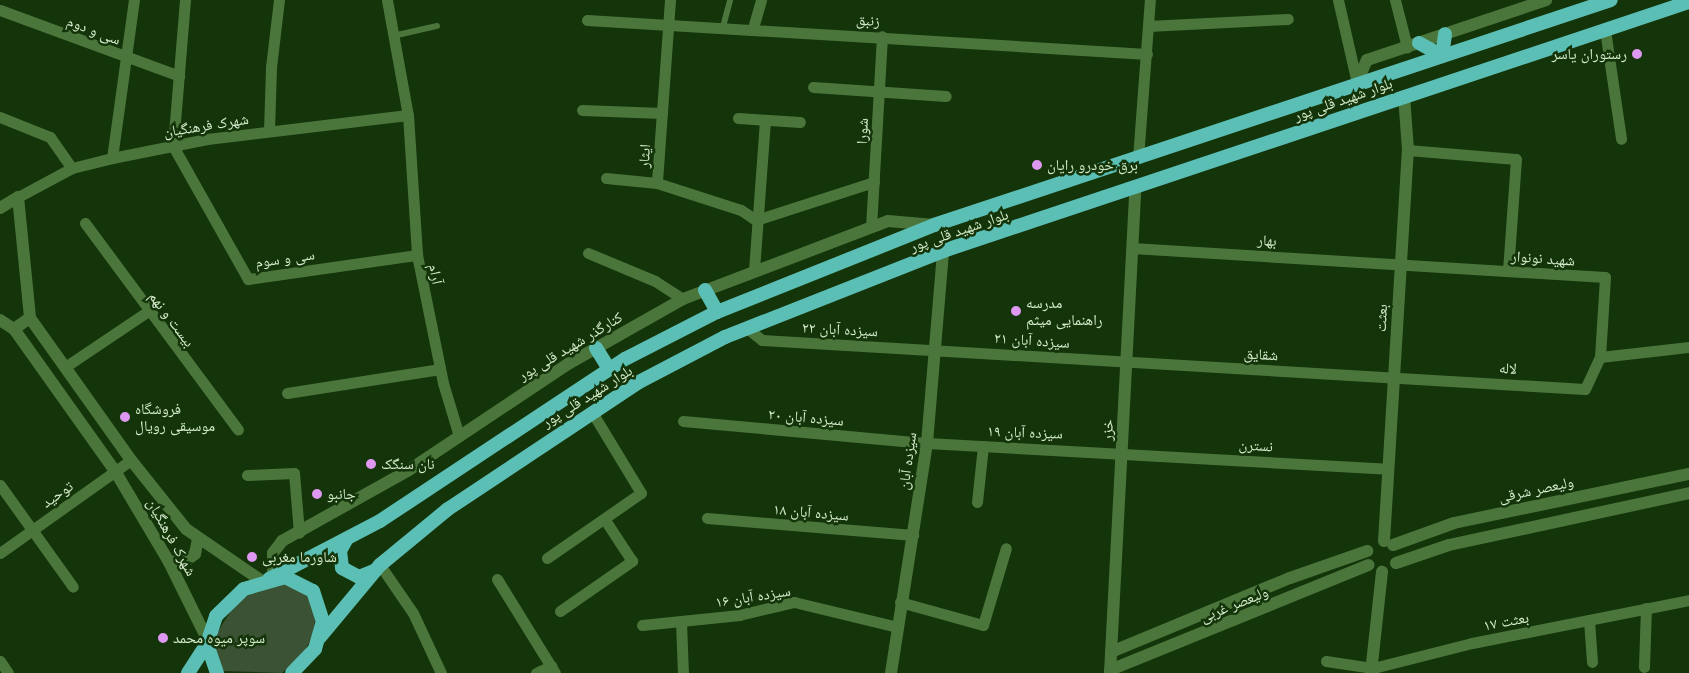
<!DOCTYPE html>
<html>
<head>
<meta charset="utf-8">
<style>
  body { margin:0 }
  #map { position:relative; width:1689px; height:673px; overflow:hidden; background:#143409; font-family:Inter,"Noto Naskh Arabic",sans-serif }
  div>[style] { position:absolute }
  .green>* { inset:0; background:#3b5234 }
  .service>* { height:5.5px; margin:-2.75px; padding:0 2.75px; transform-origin:2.75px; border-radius:2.75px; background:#4a763c }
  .minor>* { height:11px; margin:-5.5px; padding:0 5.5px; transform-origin:5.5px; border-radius:5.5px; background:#4a763c }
  .tertiary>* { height:12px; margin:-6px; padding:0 6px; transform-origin:6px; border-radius:6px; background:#4a763c }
  .trunk>* { height:14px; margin:-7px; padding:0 7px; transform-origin:7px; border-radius:7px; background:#5cbfb6 }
  .dots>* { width:14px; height:14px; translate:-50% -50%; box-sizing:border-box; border:2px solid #143409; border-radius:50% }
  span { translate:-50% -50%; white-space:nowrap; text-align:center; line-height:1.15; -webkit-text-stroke:5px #143409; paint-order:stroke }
  .street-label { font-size:15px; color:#d4eccd }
  .poi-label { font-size:15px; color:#d4eccd }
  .right { translate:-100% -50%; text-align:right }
  .left { translate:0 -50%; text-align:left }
</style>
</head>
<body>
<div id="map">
  <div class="green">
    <i style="clip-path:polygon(281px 584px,297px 588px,310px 599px,316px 615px,312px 638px,302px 655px,282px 673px,224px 671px,215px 655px,217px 633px,235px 604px,260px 588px)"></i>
  </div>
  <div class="service">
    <i style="left:723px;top:27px;width:28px;rotate:-75deg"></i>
    <i style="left:393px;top:36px;width:45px;rotate:-12.8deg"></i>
  </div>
  <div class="minor">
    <i style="left:185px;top:0;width:146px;rotate:94.7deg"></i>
    <i style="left:173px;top:146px;width:153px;rotate:60.6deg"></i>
    <i style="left:248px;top:279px;width:171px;rotate:-8.1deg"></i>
    <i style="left:387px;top:0;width:117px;rotate:79.7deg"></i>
    <i style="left:408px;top:115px;width:140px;rotate:86.3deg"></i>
    <i style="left:417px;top:255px;width:131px;rotate:78.5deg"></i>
    <i style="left:443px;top:383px;width:55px;rotate:73.2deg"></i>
    <i style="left:670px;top:0;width:183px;rotate:94.1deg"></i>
    <i style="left:657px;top:183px;width:88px;rotate:17.8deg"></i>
    <i style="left:741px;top:210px;width:18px;rotate:34deg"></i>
    <i style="left:756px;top:220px;width:124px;rotate:-17.9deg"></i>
    <i style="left:1338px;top:0;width:85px;rotate:77.1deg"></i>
    <i style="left:1395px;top:0;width:49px;rotate:75.7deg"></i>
    <i style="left:0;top:10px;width:191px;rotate:20.2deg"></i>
    <i style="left:587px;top:20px;width:561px;rotate:3.47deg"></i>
    <i style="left:1148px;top:26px;width:140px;rotate:-2.9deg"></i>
    <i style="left:753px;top:28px;width:29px;rotate:-74deg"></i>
    <i style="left:1605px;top:30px;width:110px;rotate:81.6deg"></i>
    <i style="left:813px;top:87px;width:133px;rotate:3.9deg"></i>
    <i style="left:582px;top:110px;width:80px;rotate:2.1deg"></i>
    <i style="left:0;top:117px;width:54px;rotate:21.8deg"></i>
    <i style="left:50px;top:137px;width:38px;rotate:55deg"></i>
    <i style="left:738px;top:118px;width:62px;rotate:3.7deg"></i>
    <i style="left:269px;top:131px;width:64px;rotate:-88.2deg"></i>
    <i style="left:271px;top:67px;width:67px;rotate:-83.2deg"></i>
    <i style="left:1408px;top:150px;width:108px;rotate:4.8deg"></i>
    <i style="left:1516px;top:159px;width:112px;rotate:94.1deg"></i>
    <i style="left:112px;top:158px;width:160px;rotate:-82.1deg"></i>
    <i style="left:1138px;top:158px;width:158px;rotate:-85.7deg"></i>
    <i style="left:606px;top:178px;width:51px;rotate:5.6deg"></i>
    <i style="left:18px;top:197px;width:61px;rotate:-28.2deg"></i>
    <i style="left:72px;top:168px;width:41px;rotate:-14deg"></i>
    <i style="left:112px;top:158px;width:97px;rotate:-11.3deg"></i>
    <i style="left:207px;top:139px;width:202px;rotate:-6.8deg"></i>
    <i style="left:85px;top:223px;width:257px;rotate:53.5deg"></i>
    <i style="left:871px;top:227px;width:191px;rotate:-86.7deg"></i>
    <i style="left:588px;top:253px;width:73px;rotate:22.7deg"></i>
    <i style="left:655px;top:281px;width:33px;rotate:33deg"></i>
    <i style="left:754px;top:270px;width:150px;rotate:-85.8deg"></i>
    <i style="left:747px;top:328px;width:19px;rotate:39deg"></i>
    <i style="left:762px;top:340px;width:824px;rotate:3.41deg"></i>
    <i style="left:1585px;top:389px;width:35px;rotate:-65deg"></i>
    <i style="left:1600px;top:357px;width:80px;rotate:-86.4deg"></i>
    <i style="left:1605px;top:277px;width:474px;rotate:-176.5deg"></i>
    <i style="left:1600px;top:357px;width:90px;rotate:-6.4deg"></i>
    <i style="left:65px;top:367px;width:99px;rotate:-33.9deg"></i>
    <i style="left:287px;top:393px;width:155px;rotate:-8.9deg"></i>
    <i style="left:683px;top:421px;width:245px;rotate:5.2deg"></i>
    <i style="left:927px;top:443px;width:461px;rotate:3.2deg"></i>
    <i style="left:247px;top:475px;width:47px;rotate:-2.4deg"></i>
    <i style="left:294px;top:473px;width:60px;rotate:85.2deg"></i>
    <i style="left:0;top:485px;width:125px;rotate:54.4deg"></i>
    <i style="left:977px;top:502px;width:56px;rotate:-83.9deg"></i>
    <i style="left:707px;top:518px;width:207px;rotate:4.7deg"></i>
    <i style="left:0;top:553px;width:161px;rotate:-35.4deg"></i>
    <i style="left:547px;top:558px;width:114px;rotate:-34.7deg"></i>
    <i style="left:641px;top:493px;width:95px;rotate:-121.2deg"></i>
    <i style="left:380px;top:565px;width:58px;rotate:55.5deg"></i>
    <i style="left:413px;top:613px;width:66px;rotate:65deg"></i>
    <i style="left:497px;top:579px;width:110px;rotate:58.3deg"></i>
    <i style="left:900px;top:602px;width:86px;rotate:15.5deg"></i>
    <i style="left:983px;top:625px;width:80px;rotate:-73.4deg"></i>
    <i style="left:560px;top:611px;width:88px;rotate:-34.8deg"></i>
    <i style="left:632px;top:561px;width:49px;rotate:-123.4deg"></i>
    <i style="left:1589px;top:620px;width:42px;rotate:85.9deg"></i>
    <i style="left:681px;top:622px;width:51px;rotate:87.8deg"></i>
    <i style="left:642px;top:625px;width:98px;rotate:-5.9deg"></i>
    <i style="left:739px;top:615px;width:57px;rotate:-13.3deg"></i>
    <i style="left:794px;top:602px;width:106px;rotate:13.6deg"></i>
    <i style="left:0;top:661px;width:14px;rotate:56deg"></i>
    <i style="left:1326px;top:661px;width:48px;rotate:8.5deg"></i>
    <i style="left:1373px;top:668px;width:102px;rotate:-14.2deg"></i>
    <i style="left:1472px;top:643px;width:221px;rotate:-11.2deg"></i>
    <i style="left:1644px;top:667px;width:59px;rotate:-88.1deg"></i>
    <i style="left:536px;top:673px;width:17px;rotate:-25deg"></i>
  </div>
  <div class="tertiary">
    <i style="left:1357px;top:83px;width:25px;rotate:-67deg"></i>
    <i style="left:1367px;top:60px;width:189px;rotate:-18.5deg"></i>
    <i style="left:0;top:208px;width:21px;rotate:-31deg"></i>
    <i style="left:18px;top:197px;width:122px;rotate:84.3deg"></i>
    <i style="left:30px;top:318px;width:174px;rotate:54.6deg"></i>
    <i style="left:131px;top:460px;width:88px;rotate:51.4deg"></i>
    <i style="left:186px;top:529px;width:92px;rotate:34.4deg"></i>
    <i style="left:0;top:320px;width:17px;rotate:33deg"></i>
    <i style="left:14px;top:329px;width:19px;rotate:-35deg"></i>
    <i style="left:14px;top:329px;width:174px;rotate:54.6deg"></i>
    <i style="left:115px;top:471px;width:106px;rotate:59.3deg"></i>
    <i style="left:169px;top:562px;width:88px;rotate:63.7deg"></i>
    <i style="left:1384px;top:541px;width:392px;rotate:-86.5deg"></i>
    <i style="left:1408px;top:150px;width:54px;rotate:-94.2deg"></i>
    <i style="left:1393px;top:545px;width:65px;rotate:-19.8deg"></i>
    <i style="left:1454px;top:523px;width:240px;rotate:-11.8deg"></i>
    <i style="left:169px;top:562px;width:18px;rotate:-6deg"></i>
    <i style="left:187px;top:560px;width:10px;rotate:-37deg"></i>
    <i style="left:195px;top:554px;width:15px;rotate:-79deg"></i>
    <i style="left:1396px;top:563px;width:56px;rotate:-18.8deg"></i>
    <i style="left:1449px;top:545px;width:246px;rotate:-12.2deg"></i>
    <i style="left:273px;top:576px;width:23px;rotate:-90deg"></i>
    <i style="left:273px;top:553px;width:15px;rotate:-53deg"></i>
    <i style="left:282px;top:541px;width:145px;rotate:-29.2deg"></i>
    <i style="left:409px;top:470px;width:191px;rotate:-33.7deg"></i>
    <i style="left:568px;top:364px;width:132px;rotate:-29.5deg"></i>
    <i style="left:683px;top:299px;width:219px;rotate:-20.8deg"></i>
    <i style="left:888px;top:221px;width:46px;rotate:5deg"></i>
    <i style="left:1111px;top:652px;width:194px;rotate:-22.5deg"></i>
    <i style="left:1290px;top:578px;width:82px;rotate:-19.3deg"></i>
    <i style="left:1110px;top:670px;width:279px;rotate:-22.1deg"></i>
    <i style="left:891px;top:673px;width:233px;rotate:-81.1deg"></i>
    <i style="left:927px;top:443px;width:193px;rotate:-85.2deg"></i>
    <i style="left:1110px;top:673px;width:485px;rotate:-87deg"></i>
    <i style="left:1371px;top:673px;width:102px;rotate:-83.8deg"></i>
  </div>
  <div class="trunk">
    <i style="left:1419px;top:43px;width:26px;rotate:29deg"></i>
    <i style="left:1442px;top:56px;width:22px;rotate:-82deg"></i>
    <i style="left:705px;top:290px;width:25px;rotate:61deg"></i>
    <i style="left:596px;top:348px;width:25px;rotate:58deg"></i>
    <i style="left:346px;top:540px;width:13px;rotate:119deg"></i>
    <i style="left:340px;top:551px;width:17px;rotate:83deg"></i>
    <i style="left:342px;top:568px;width:19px;rotate:28deg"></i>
    <i style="left:359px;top:577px;width:16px;rotate:-22deg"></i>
    <i style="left:269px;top:579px;width:125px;rotate:-27.6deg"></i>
    <i style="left:380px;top:521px;width:294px;rotate:-33.5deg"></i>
    <i style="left:625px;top:359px;width:103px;rotate:-27.1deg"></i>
    <i style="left:717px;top:312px;width:234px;rotate:-21.8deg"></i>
    <i style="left:934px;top:225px;width:713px;rotate:-18.38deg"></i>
    <i style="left:320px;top:637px;width:94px;rotate:-50.2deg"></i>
    <i style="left:380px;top:565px;width:88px;rotate:-39.5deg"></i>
    <i style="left:448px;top:509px;width:229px;rotate:-33.6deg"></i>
    <i style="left:639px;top:382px;width:97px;rotate:-27.6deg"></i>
    <i style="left:725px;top:337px;width:234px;rotate:-21.5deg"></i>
    <i style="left:943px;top:251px;width:786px;rotate:-18.46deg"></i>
    <i style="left:188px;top:673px;width:35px;rotate:-57deg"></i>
    <i style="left:217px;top:673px;width:31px;rotate:-109deg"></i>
    <i style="left:207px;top:644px;width:29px;rotate:-72deg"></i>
    <i style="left:216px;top:616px;width:39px;rotate:-44deg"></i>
    <i style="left:244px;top:589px;width:43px;rotate:-16.3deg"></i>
    <i style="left:285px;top:577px;width:31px;rotate:27deg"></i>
    <i style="left:313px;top:591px;width:32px;rotate:72deg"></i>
    <i style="left:323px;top:621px;width:29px;rotate:106deg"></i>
    <i style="left:315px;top:649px;width:33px;rotate:134deg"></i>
  </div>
  <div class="dots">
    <i style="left:1637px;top:54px;background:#de98f2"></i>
    <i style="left:1037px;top:165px;background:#de98f2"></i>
    <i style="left:1016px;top:311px;background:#de98f2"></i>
    <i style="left:125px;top:417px;background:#de98f2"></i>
    <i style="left:371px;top:464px;background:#de98f2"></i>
    <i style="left:317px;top:494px;background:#de98f2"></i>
    <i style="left:252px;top:557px;background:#de98f2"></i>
    <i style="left:163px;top:638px;background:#de98f2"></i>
  </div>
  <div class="street-label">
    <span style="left:868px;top:20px;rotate:4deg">زنبق</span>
    <span style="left:94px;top:30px;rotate:21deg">سی و دوم</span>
    <span style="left:1343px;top:99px;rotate:-19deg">بلوار شهید قلی پور</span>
    <span style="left:206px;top:125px;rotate:-9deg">شهرک فرهنگیان</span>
    <span style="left:862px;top:131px;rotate:-87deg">شورا</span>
    <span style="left:644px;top:156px;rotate:-86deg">ایثار</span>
    <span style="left:959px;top:230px;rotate:-19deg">بلوار شهید قلی پور</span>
    <span style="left:1267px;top:240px;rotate:3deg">بهار</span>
    <span style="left:285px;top:258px;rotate:-8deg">سی و سوم</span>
    <span style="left:1543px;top:258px;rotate:4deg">شهید نونوار</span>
    <span style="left:436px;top:274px;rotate:79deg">آرام</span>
    <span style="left:1381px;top:318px;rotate:-87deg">بعثت</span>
    <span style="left:172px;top:319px;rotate:53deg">بیست و نهم</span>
    <span style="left:840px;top:329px;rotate:3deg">سیزده آبان ۲۲</span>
    <span style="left:1032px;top:340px;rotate:4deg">سیزده آبان ۲۱</span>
    <span style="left:570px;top:346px;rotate:-31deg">کنارگذر شهید قلی پور</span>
    <span style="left:1261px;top:354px;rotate:3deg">شقایق</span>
    <span style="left:1508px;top:368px;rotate:4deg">لاله</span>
    <span style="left:587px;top:396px;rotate:-32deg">بلوار شهید قلی پور</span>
    <span style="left:806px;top:417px;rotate:5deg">سیزده آبان ۲۰</span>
    <span style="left:1107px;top:430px;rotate:-87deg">خزر</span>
    <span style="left:1025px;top:432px;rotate:2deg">سیزده آبان ۱۹</span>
    <span style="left:1256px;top:445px;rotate:4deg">نسترن</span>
    <span style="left:907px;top:461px;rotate:-82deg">سیزده آبان</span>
    <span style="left:1536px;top:489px;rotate:-12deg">ولیعصر شرقی</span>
    <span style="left:57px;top:494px;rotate:-35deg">توحید</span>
    <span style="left:811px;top:512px;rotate:5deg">سیزده آبان ۱۸</span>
    <span style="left:172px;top:537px;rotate:61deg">شهرک فرهنگیان</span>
    <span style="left:753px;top:596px;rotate:-9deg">سیزده آبان ۱۶</span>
    <span style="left:1234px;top:604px;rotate:-22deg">ولیعصر غربی</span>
    <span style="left:1506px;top:621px;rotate:-11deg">بعثت ۱۷</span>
  </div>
  <div class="poi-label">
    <span class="right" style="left:1627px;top:54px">رستوران یاسر</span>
    <span class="left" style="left:1047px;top:165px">برق خودرو رایان</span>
    <span class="left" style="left:1026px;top:311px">مدرسه<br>راهنمایی میثم</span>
    <span class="left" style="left:135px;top:417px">فروشگاه<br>موسیقی رویال</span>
    <span class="left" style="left:381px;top:464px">نان سنگک</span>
    <span class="left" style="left:327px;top:494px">جانبو</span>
    <span class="left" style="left:262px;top:557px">شاورما مغربی</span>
    <span class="left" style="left:173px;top:638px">سوپر میوه محمد</span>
  </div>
</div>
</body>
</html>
